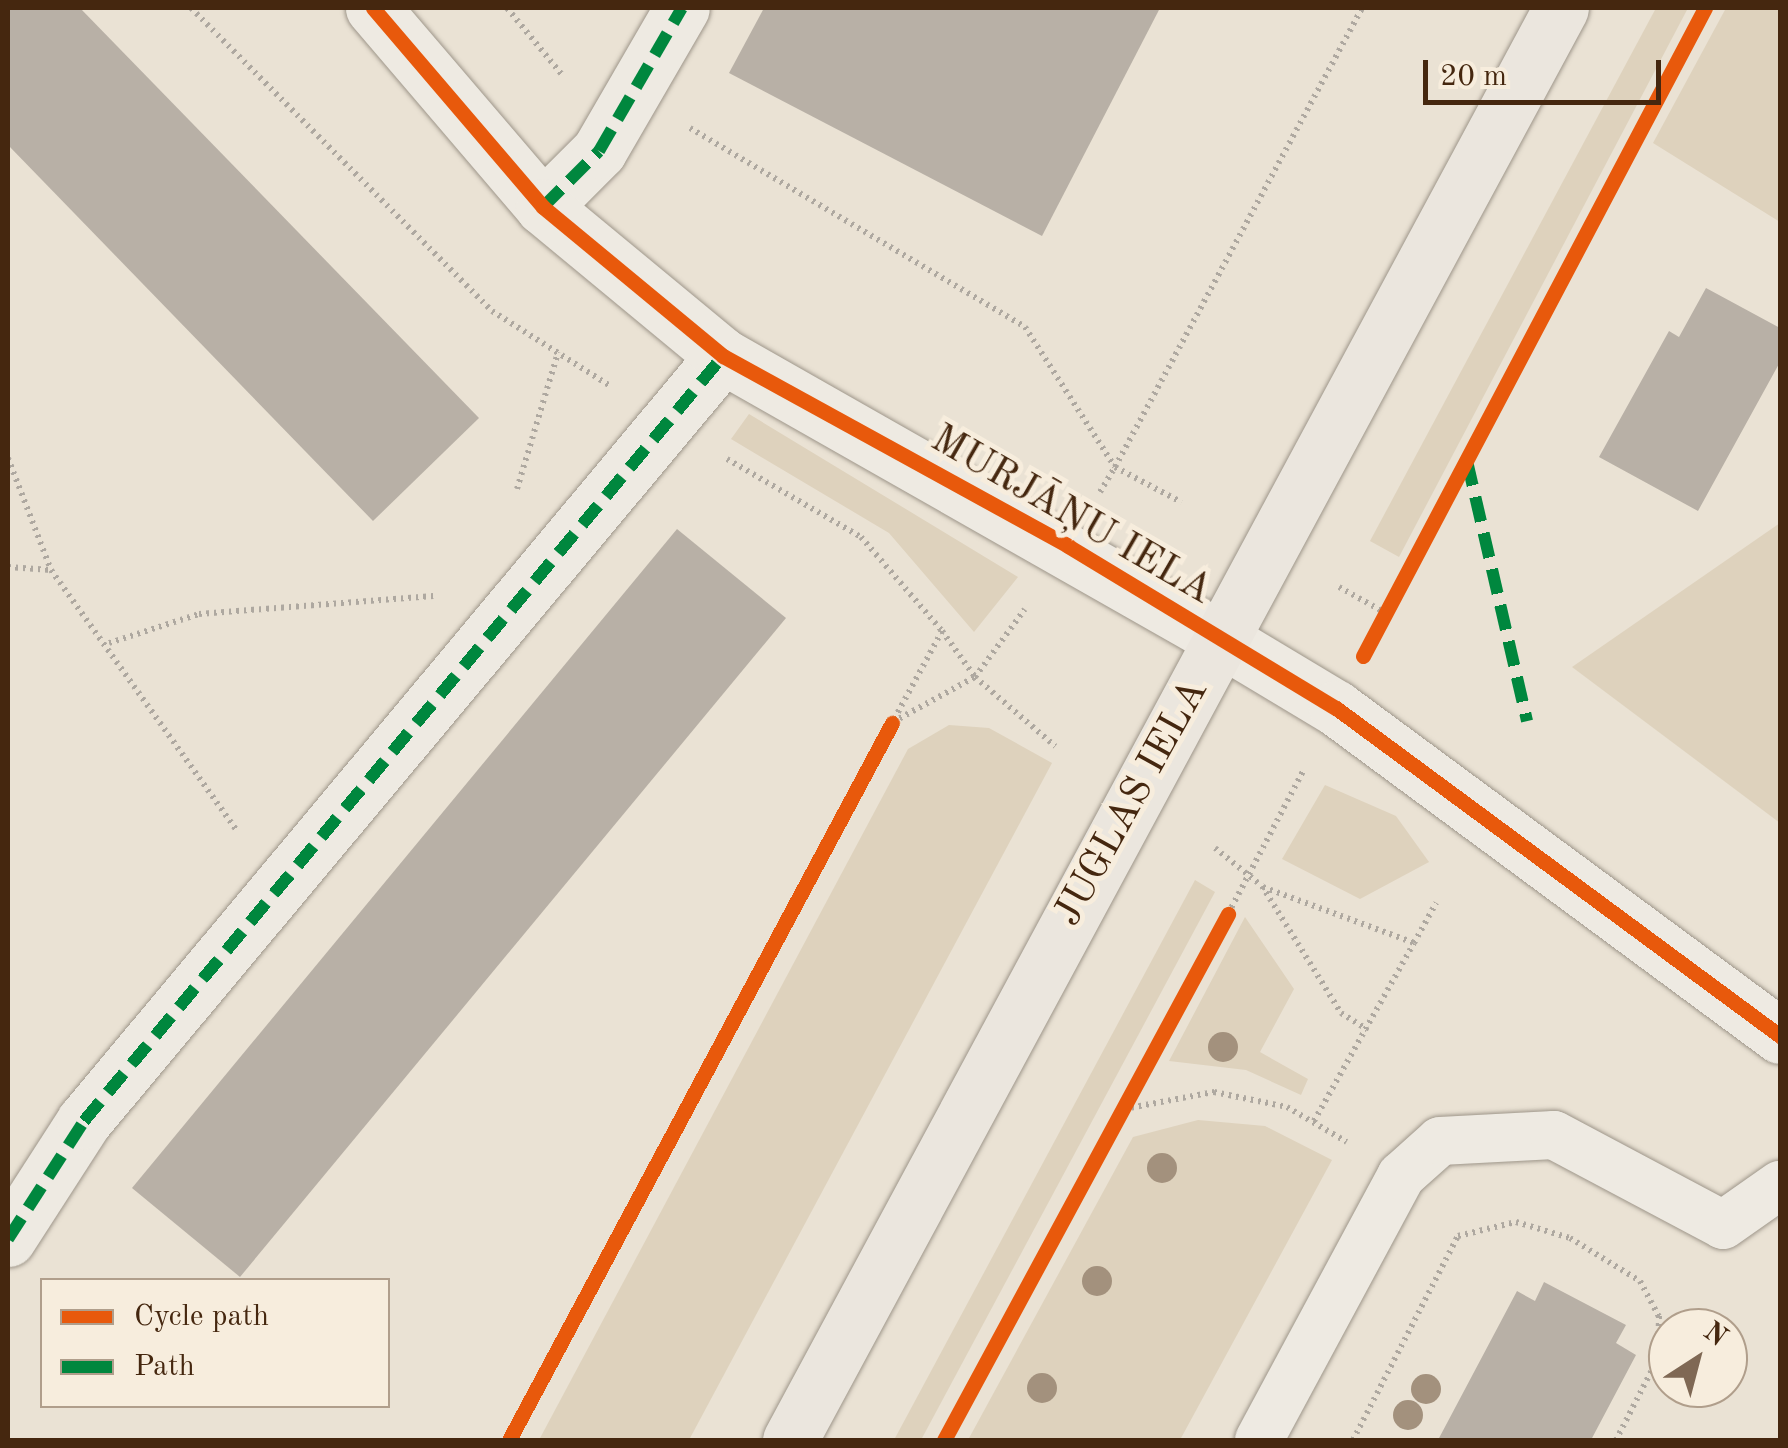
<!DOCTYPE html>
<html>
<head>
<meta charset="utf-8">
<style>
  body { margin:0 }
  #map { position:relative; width:1788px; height:1448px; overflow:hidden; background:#eae2d4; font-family:"Old Standard TT",serif }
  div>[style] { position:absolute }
  .green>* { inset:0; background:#ded2bd }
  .building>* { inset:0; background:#b8b0a6 }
  .path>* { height:6px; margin-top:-3px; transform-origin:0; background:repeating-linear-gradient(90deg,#aea8a0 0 2.5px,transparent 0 7.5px) }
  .roads { filter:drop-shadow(0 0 2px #9e968a) drop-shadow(0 0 2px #9e968a) }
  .service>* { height:48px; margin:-24px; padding:0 24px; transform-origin:24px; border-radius:24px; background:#eeeae2 }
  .minor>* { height:55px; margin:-27.5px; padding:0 27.5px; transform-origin:27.5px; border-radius:27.5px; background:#eeeae2 }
  .tertiary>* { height:55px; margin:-27.5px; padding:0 27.5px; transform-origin:27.5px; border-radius:27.5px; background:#eeeae2 }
  .primary>* { height:55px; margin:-27.5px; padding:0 27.5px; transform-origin:27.5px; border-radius:27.5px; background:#ebe6de }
  .quiet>* { height:12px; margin-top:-6px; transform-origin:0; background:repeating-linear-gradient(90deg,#00873e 0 25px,transparent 0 37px) }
  .cycleway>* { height:15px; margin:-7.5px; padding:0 7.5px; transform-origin:7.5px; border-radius:7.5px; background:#e8590c }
  .trees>* { width:30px; height:30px; margin:-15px; border-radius:50%; background:#a3917d }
  span { translate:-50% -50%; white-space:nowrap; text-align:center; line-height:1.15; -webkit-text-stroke:10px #f7eddd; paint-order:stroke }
  .street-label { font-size:40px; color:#45270f }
  .frame { position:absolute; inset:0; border:10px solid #45270f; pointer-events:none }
  .legend { position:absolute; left:40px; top:1278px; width:350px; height:130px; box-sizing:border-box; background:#f7eddd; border:2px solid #b09e8b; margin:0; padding:12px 18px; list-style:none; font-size:30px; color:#45270f }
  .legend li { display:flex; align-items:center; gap:20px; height:50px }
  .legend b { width:50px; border:2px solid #b09e8b }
  .north { position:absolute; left:1648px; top:1308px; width:100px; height:100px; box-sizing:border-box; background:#f7eddd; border:2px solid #b09e8b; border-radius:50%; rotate:36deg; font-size:28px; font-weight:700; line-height:40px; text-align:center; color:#45270f }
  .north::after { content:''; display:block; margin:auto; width:35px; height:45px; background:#7f6854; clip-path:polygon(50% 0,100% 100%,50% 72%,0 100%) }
  .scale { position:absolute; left:1423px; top:60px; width:238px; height:45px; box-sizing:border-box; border:5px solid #45270f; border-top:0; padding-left:12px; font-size:30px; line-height:35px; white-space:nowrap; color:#45270f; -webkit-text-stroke:8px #f7eddd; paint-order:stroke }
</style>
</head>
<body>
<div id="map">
  <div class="green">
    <i style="clip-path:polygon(1656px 8px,1688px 8px,1399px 557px,1370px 541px)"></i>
    <i style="clip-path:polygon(1726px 8px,1780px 8px,1780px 222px,1653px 143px)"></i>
    <i style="clip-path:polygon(749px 414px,1018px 577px,974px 632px,889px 533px,731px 439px)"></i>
    <i style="clip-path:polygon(1780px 523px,1780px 823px,1572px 667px)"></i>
    <i style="clip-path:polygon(949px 725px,989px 728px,1052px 763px,689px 1440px,539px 1440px,908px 749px)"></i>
    <i style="clip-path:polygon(1325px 785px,1396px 816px,1429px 862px,1360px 899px,1282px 859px)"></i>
    <i style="clip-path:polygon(1195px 880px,1215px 892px,921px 1440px,894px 1440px)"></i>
    <i style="clip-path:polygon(1245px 917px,1294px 989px,1260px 1052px,1308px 1079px,1301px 1095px,1246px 1070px,1169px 1061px)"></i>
    <i style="clip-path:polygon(1198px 1120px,1265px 1126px,1332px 1160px,1180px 1440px,968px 1440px,1133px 1137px)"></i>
  </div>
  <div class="building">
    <i style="clip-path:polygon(8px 8px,80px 8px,479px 418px,373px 521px,8px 145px)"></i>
    <i style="clip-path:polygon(764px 8px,1160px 8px,1042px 236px,729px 73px)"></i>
    <i style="clip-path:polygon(1706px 288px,1780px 328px,1780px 362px,1698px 511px,1599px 457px,1669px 331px,1679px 337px)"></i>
    <i style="clip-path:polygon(677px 529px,786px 618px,240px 1277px,132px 1188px)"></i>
    <i style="clip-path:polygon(1544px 1282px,1626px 1325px,1616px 1343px,1636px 1355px,1591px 1440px,1438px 1440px,1517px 1291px,1535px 1301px)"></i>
  </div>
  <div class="path">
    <i style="left:191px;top:8px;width:427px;rotate:45.2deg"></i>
    <i style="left:492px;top:311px;width:140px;rotate:32.4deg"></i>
    <i style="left:507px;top:8px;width:88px;rotate:50.5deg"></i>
    <i style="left:690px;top:128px;width:390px;rotate:30.7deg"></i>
    <i style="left:1025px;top:327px;width:166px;rotate:57.3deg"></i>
    <i style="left:1115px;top:467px;width:521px;rotate:-61.71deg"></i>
    <i style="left:8px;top:458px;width:120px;rotate:69deg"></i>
    <i style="left:51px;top:570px;width:318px;rotate:54.5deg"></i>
    <i style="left:727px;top:459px;width:155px;rotate:30.2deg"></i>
    <i style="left:861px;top:537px;width:124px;rotate:49.2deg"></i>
    <i style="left:942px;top:631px;width:105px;rotate:118.5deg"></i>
    <i style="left:517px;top:489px;width:143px;rotate:-73.3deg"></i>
    <i style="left:1100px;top:492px;width:29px;rotate:-59deg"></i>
    <i style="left:1115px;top:467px;width:75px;rotate:27.9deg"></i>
    <i style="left:8px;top:567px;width:43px;rotate:4deg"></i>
    <i style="left:1339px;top:587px;width:51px;rotate:29.1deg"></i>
    <i style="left:942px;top:631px;width:57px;rotate:54.3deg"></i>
    <i style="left:975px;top:677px;width:106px;rotate:40.8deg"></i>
    <i style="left:109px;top:643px;width:95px;rotate:-17.9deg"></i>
    <i style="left:199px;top:614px;width:235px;rotate:-4.4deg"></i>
    <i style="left:893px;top:722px;width:94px;rotate:-28.8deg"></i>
    <i style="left:975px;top:677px;width:84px;rotate:-53.7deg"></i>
    <i style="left:1215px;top:848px;width:60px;rotate:39deg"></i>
    <i style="left:1262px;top:886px;width:150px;rotate:58.1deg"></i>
    <i style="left:1341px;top:1013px;width:31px;rotate:32deg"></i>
    <i style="left:1263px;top:887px;width:161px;rotate:20.3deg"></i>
    <i style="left:1414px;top:943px;width:46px;rotate:-61.2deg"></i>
    <i style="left:1228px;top:914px;width:164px;rotate:-62.3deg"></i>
    <i style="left:1124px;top:1109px;width:92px;rotate:-10.7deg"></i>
    <i style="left:1214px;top:1092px;width:75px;rotate:11.6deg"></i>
    <i style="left:1287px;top:1107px;width:69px;rotate:30.3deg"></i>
    <i style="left:1314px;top:1121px;width:204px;rotate:-60.7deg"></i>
    <i style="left:1353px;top:1440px;width:229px;rotate:-62.8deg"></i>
    <i style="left:1458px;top:1236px;width:60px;rotate:-13.6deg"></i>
    <i style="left:1516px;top:1222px;width:56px;rotate:16.5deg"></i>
    <i style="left:1570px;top:1238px;width:82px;rotate:31.6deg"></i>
    <i style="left:1640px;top:1281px;width:40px;rotate:62deg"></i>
    <i style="left:1659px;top:1316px;width:42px;rotate:91.4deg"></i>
    <i style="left:1658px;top:1358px;width:92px;rotate:117.1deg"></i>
  </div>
  <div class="roads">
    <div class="service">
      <i style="left:1259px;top:1440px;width:300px;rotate:-61.7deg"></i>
      <i style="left:1401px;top:1176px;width:52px;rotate:-41.9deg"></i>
      <i style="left:1440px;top:1141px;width:114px;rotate:-3deg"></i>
      <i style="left:1554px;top:1135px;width:191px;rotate:28deg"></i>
      <i style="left:1723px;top:1225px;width:70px;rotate:-35.1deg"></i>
    </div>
    <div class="minor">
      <i style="left:543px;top:207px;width:79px;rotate:-45deg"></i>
      <i style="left:599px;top:151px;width:165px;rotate:-59.9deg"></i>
      <i style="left:1221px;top:639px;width:134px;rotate:31deg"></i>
      <i style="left:1336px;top:708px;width:552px;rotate:36.45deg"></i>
      <i style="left:8px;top:1239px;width:140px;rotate:-57.2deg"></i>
      <i style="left:84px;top:1121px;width:997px;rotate:-50.13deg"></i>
    </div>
    <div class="tertiary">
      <i style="left:373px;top:8px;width:262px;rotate:49.5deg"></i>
      <i style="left:543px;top:207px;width:234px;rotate:39.6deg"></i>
      <i style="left:723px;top:356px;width:573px;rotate:29.61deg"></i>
    </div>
    <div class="primary">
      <i style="left:790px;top:1440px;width:1626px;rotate:-61.7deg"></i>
    </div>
  </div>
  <div class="quiet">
    <i style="left:543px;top:207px;width:79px;rotate:-45deg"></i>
    <i style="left:599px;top:151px;width:165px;rotate:-59.9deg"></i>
    <i style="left:1467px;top:461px;width:267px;rotate:77deg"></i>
    <i style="left:8px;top:1239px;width:140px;rotate:-57.2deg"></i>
    <i style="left:84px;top:1121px;width:997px;rotate:-50.13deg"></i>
  </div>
  <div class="cycleway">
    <i style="left:373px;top:8px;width:262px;rotate:49.5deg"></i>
    <i style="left:543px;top:207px;width:234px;rotate:39.6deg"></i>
    <i style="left:723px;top:356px;width:394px;rotate:28.8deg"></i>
    <i style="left:1068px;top:546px;width:313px;rotate:31.2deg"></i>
    <i style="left:1336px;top:708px;width:552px;rotate:36.45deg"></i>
    <i style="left:1363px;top:656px;width:733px;rotate:-62.18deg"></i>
    <i style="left:509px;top:1440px;width:813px;rotate:-61.89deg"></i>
    <i style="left:944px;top:1440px;width:598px;rotate:-61.63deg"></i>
  </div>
  <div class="trees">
    <i style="left:1223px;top:1047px"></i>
    <i style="left:1162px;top:1168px"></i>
    <i style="left:1097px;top:1281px"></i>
    <i style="left:1042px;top:1388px"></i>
    <i style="left:1426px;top:1389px"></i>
    <i style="left:1408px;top:1415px"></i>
  </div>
  <div class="street-label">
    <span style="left:1071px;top:516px;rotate:30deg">MURJĀŅU IELA</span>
    <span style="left:1132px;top:803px;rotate:-61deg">JUGLAS IELA</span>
  </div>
  <div class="frame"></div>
  <ul class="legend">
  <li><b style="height:12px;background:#e8590c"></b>Cycle path</li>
  <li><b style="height:12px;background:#00873e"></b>Path</li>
  </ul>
  <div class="north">N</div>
  <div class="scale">20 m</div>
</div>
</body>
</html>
